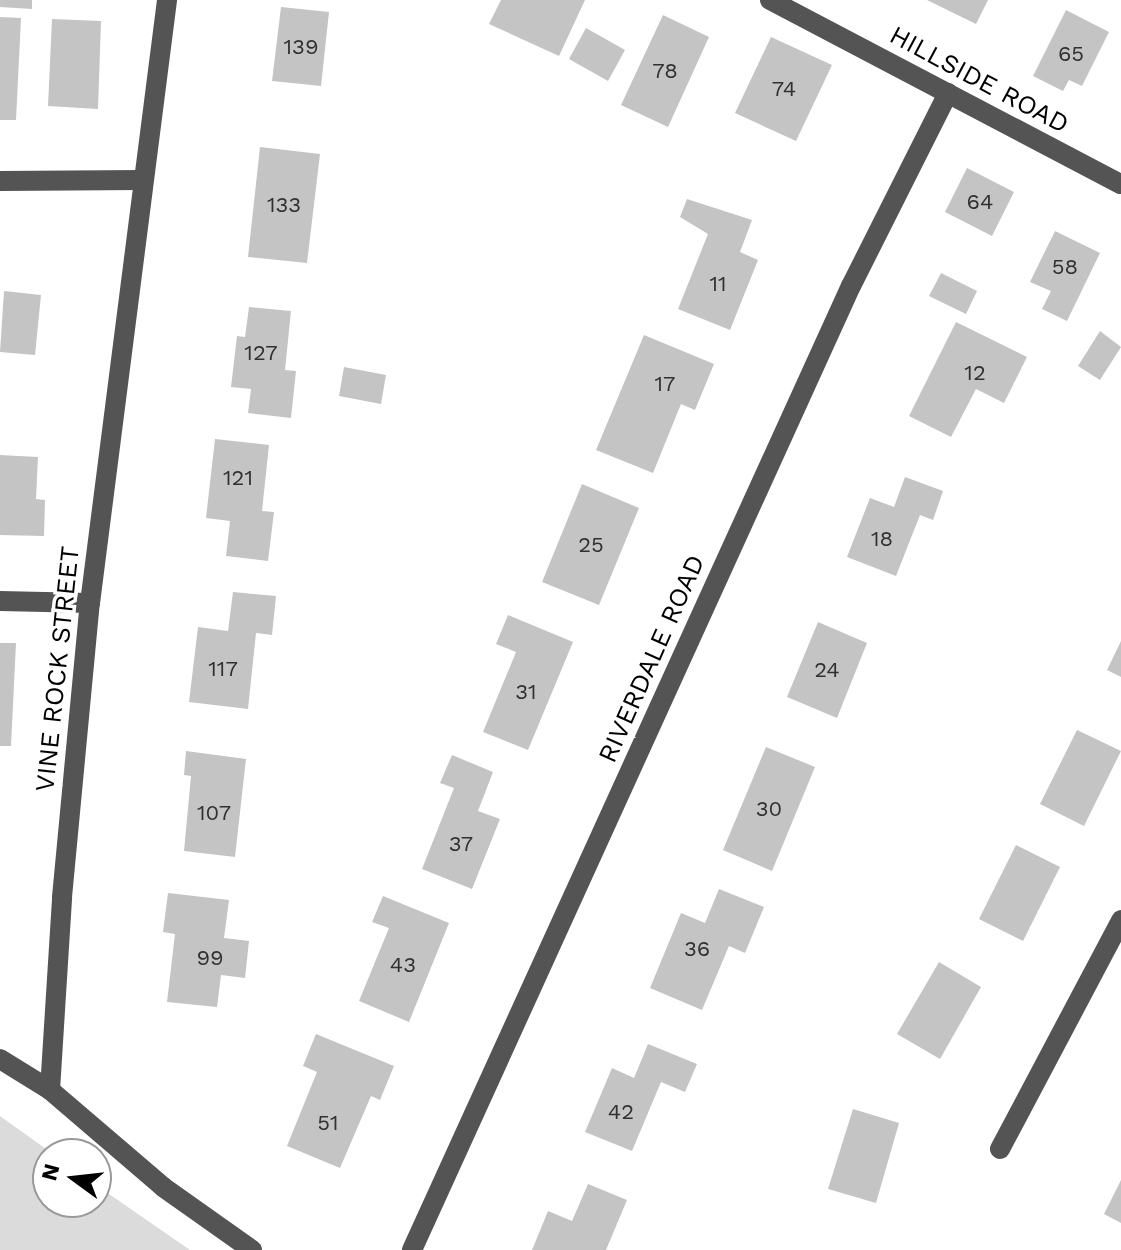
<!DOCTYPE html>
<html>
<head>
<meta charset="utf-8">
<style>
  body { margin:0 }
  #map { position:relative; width:1121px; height:1250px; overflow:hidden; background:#fff; font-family:"Work Sans",sans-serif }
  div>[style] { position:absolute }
  .green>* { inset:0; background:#dbdbdb }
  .building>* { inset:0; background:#c4c4c4 }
  .minor>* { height:20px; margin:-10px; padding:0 10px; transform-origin:10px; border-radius:10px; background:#545454 }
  span { translate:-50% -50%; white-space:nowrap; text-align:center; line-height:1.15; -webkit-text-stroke:7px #fff; paint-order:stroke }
  .number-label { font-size:22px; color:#313131 }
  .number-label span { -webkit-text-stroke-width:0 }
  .street-label { font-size:26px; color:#000 }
  .north { position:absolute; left:32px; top:1138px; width:80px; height:80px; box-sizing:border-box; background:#fff; border:2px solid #999; border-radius:50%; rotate:285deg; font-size:22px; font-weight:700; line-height:32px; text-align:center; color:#000 }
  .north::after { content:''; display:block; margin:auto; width:28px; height:36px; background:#000; clip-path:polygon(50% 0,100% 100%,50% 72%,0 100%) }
</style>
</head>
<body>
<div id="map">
  <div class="green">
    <i style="clip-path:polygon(0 1116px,53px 1154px,48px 1154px,48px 1202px,96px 1202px,96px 1185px,190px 1250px,0 1250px)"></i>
  </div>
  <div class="building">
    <i style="clip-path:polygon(0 0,32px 0,32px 9px,0 7px)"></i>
    <i style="clip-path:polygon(501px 0,585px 0,559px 56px,489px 24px)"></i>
    <i style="clip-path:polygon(927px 0,988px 0,976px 24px)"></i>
    <i style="clip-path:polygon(281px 7px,329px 12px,321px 86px,272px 81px)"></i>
    <i style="clip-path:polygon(1066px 10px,1109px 32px,1082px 86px,1069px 80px,1063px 91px,1033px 76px)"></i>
    <i style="clip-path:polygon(663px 15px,709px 37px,668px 127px,621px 105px)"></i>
    <i style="clip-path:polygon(0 17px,21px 18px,16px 120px,0 120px)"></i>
    <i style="clip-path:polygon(52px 19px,101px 21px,98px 109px,48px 106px)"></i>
    <i style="clip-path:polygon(586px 28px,625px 50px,608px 81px,569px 59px)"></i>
    <i style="clip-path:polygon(771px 37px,832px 65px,796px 141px,735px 113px)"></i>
    <i style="clip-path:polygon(260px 147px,320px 154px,307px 263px,248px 257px)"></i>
    <i style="clip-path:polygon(967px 168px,1014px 192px,992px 236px,945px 212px)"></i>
    <i style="clip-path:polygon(687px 199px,752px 220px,740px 252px,758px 260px,730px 330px,678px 309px,708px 234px,680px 217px)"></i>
    <i style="clip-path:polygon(1055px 231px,1100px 253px,1067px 321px,1042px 309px,1051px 291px,1030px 282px)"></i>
    <i style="clip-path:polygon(941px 273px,977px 291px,966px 314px,929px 296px)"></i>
    <i style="clip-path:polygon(4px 291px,41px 295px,35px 355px,0 352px)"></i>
    <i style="clip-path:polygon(249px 307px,291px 311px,285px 370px,296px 371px,291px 418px,248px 413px,251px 389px,231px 387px,237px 336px,245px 337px)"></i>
    <i style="clip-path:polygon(956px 322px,1027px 357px,1004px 403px,976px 389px,951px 437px,909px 416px)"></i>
    <i style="clip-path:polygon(1100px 331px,1121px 347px,1100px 380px,1078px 366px)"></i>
    <i style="clip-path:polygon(644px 335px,714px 364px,695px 410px,681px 404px,653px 473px,596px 450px)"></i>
    <i style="clip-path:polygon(344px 367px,386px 375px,381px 404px,339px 396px)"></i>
    <i style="clip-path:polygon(215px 439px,269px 445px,262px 511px,274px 512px,268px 561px,226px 556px,230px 521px,206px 518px)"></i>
    <i style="clip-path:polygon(0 455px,38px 457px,36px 499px,45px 500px,44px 536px,0 535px)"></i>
    <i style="clip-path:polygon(905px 477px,943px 491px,933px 520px,920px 515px,896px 576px,847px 557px,870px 498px,894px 507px)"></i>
    <i style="clip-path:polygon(582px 484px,639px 508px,599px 605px,542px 582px)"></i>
    <i style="clip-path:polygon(233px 592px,276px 596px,272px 635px,256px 633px,248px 709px,189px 702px,198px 627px,228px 631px)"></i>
    <i style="clip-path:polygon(508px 615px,573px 642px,528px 750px,483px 732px,516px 652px,496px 644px)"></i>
    <i style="clip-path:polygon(818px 622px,867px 643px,837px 718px,787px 697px)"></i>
    <i style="clip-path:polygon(1121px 641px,1121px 677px,1107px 670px)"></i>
    <i style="clip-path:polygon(0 643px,16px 643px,11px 746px,0 746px)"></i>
    <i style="clip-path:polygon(1077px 730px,1121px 751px,1084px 826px,1040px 804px)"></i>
    <i style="clip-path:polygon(766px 747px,815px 767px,772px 871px,723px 850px)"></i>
    <i style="clip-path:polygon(186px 751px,246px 759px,235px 857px,184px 851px,191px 776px,184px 775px)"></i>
    <i style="clip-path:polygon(452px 755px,493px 772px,478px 811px,500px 819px,472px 889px,422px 869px,454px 788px,440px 783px)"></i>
    <i style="clip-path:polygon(1016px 845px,1060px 867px,1023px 941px,979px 919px)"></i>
    <i style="clip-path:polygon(719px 889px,764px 907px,745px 953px,729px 946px,702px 1010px,650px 988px,681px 913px,705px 923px)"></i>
    <i style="clip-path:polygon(168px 893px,229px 900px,224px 938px,249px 941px,245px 978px,221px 975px,217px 1007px,167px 1002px,175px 934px,163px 932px)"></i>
    <i style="clip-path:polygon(383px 896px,449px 923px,409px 1022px,359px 1001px,389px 928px,372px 922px)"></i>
    <i style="clip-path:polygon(939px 962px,981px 987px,940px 1059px,897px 1034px)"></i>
    <i style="clip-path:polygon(316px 1034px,394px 1066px,380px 1100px,371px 1096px,340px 1168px,287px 1146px,317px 1072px,303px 1066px)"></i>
    <i style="clip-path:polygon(648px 1044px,697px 1064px,685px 1092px,661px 1082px,632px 1151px,585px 1132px,612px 1068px,634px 1078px)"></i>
    <i style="clip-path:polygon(853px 1109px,899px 1123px,876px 1203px,828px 1189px)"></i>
    <i style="clip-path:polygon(1121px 1180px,1121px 1223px,1104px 1214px)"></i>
    <i style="clip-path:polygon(588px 1184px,627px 1200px,606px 1250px,532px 1250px,548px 1211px,572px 1221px)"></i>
  </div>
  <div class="minor">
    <i style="left:770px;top:0;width:396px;rotate:27.7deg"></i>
    <i style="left:0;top:181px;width:141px;rotate:-0.4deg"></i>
    <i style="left:0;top:601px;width:90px;rotate:1.3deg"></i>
    <i style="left:0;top:1059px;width:59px;rotate:31.8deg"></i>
    <i style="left:50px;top:1090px;width:149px;rotate:40.6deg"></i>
    <i style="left:163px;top:1187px;width:109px;rotate:35.3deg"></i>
    <i style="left:50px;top:1090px;width:193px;rotate:-86.4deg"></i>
    <i style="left:62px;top:897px;width:295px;rotate:-84.6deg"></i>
    <i style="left:90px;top:603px;width:608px;rotate:-82.72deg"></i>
    <i style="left:1000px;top:1149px;width:259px;rotate:-62.1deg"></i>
    <i style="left:412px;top:1250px;width:1059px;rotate:-65.52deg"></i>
    <i style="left:851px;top:286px;width:216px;rotate:-63.3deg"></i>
  </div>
  <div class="number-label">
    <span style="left:301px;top:47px">139</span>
    <span style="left:1071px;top:54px">65</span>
    <span style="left:665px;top:71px">78</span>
    <span style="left:784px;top:89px">74</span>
    <span style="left:980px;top:202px">64</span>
    <span style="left:284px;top:205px">133</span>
    <span style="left:1065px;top:267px">58</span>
    <span style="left:718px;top:284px">11</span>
    <span style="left:261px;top:353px">127</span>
    <span style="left:975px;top:373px">12</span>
    <span style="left:665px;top:384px">17</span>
    <span style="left:238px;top:478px">121</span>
    <span style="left:882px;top:539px">18</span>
    <span style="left:591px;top:545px">25</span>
    <span style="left:223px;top:669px">117</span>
    <span style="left:827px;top:670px">24</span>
    <span style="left:526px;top:692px">31</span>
    <span style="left:769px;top:809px">30</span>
    <span style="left:214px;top:813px">107</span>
    <span style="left:461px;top:844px">37</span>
    <span style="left:697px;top:949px">36</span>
    <span style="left:210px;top:958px">99</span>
    <span style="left:403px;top:965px">43</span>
    <span style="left:621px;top:1112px">42</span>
    <span style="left:328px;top:1123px">51</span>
  </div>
  <div class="street-label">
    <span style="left:979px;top:80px;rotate:28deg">HILLSIDE ROAD</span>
    <span style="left:652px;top:659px;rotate:-66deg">RIVERDALE ROAD</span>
    <span style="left:58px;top:669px;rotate:-84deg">VINE ROCK STREET</span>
  </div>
  <div class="north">N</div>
</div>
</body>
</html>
